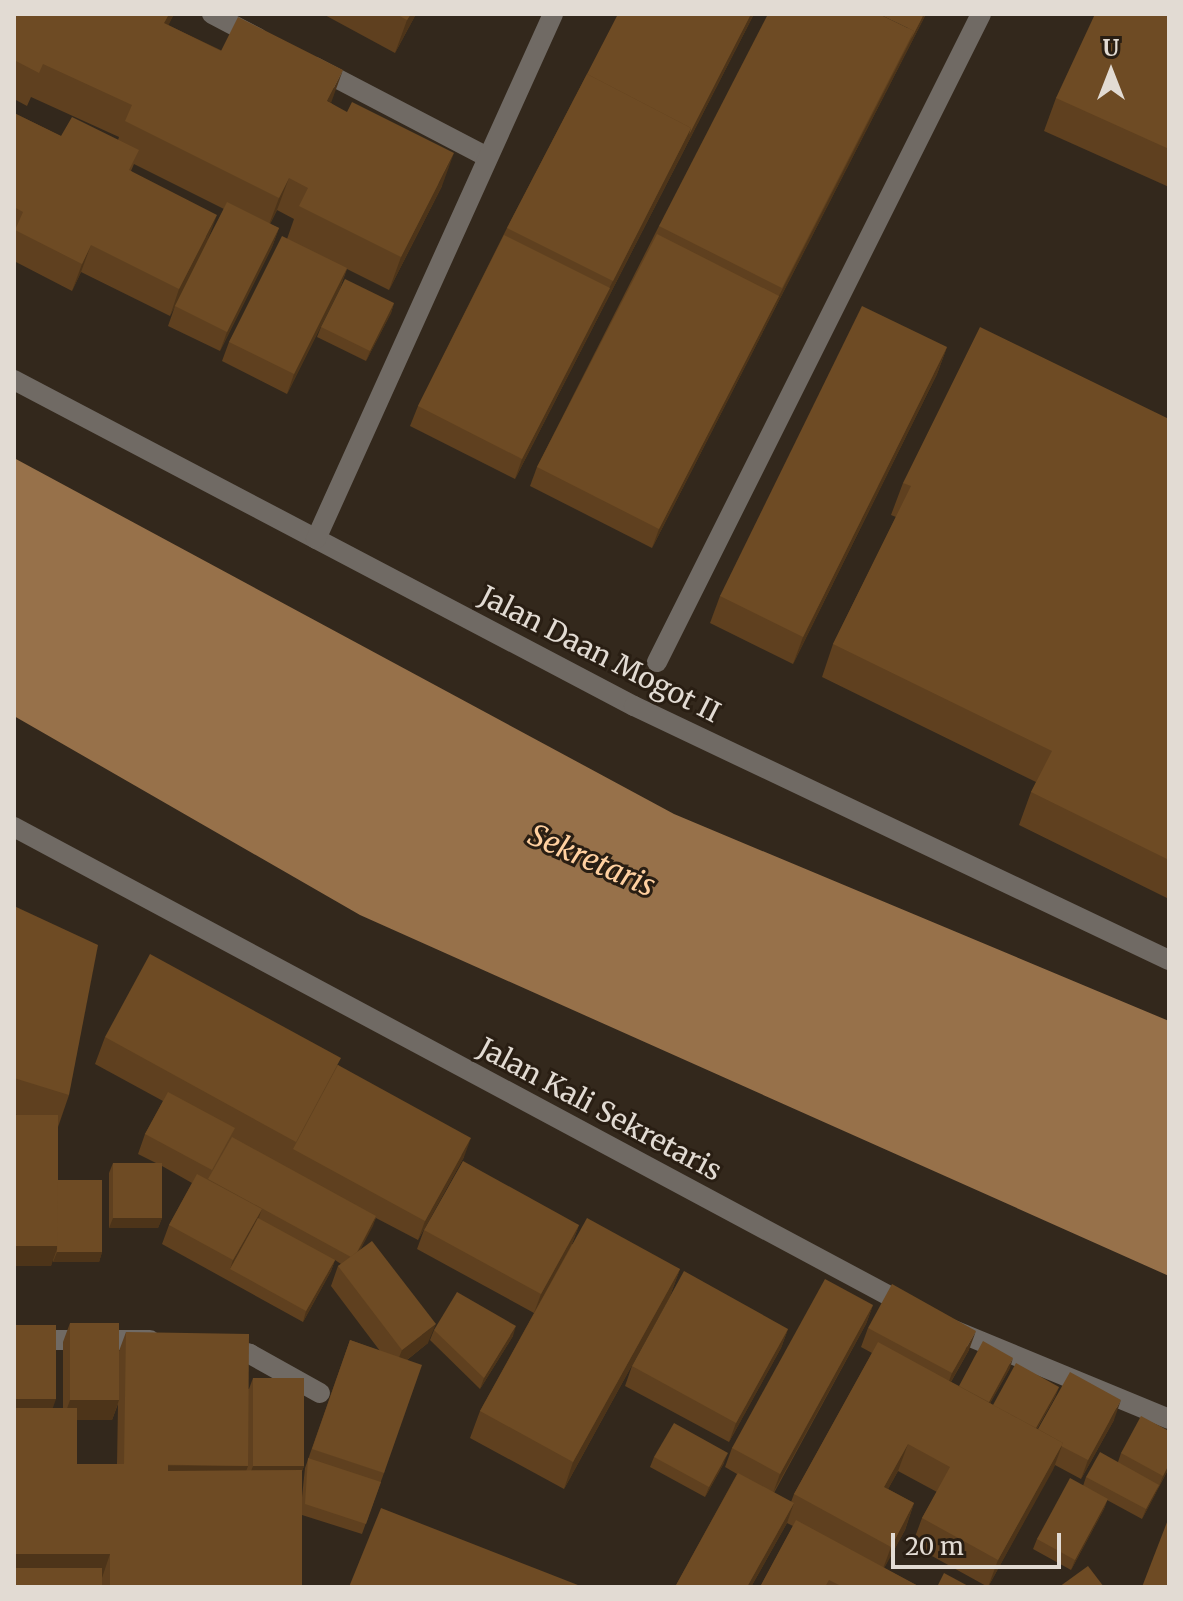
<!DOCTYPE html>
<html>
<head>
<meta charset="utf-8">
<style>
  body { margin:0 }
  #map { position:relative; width:1183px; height:1601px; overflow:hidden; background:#33281c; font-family:Merriweather,serif }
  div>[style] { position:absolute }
  .water>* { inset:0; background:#97714a }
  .minor>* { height:20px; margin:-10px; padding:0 10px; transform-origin:10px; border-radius:10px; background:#706a64 }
  .wall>* { inset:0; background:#5f401f }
  .shaded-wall>* { inset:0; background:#4d3419 }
  .building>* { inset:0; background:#6e4b24 }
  span { translate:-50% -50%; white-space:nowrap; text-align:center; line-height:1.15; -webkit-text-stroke:6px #291e13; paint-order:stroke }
  .street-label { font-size:28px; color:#e2dbd3 }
  .water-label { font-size:30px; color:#ffd0a0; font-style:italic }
  .frame { position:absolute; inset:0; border:16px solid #e2dbd3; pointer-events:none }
  .north { position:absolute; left:1071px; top:32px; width:80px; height:80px; -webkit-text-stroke:6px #291e13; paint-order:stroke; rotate:0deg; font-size:22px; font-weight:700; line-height:32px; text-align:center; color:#e2dbd3 }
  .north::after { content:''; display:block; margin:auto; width:28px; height:36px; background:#e2dbd3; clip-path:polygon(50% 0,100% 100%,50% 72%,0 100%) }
  .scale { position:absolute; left:891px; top:1533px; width:170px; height:36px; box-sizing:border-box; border:4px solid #e2dbd3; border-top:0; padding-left:10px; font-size:24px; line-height:28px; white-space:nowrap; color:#e2dbd3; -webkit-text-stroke:6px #291e13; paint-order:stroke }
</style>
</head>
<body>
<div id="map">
  <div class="water">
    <i style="clip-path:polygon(14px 458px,674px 814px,1169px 1021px,1169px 1276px,360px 915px,14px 716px)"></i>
  </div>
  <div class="minor">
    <i style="left:212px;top:14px;width:52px;rotate:27.6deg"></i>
    <i style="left:315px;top:67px;width:192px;rotate:27.6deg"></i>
    <i style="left:14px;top:380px;width:700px;rotate:27.74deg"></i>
    <i style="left:634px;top:706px;width:592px;rotate:25.4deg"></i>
    <i style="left:316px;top:539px;width:576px;rotate:-65.7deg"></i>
    <i style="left:657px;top:662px;width:724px;rotate:-63.43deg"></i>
    <i style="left:14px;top:827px;width:1014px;rotate:28.18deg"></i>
    <i style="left:951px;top:1329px;width:236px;rotate:22.4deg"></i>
    <i style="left:14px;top:1340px;width:136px"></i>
    <i style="left:226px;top:1347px;width:25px;rotate:16deg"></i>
    <i style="left:250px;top:1354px;width:80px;rotate:29.1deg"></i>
  </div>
  <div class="wall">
    <i style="clip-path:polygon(evenodd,14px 14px,174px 14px,168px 25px,331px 103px,442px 186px,389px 290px,347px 269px,340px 288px,287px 394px,222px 361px,229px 342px,287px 239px,294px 219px,277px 210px,270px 224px,279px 228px,272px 247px,220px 351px,168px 326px,175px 306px,186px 284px,170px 316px,81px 272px,72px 291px,14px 261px,14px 113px,61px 136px,118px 140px,119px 137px,31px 97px,27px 106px,14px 99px,14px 14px,134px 164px,224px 209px,208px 239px,131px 171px,134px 164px)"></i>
    <i style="clip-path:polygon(323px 14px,416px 14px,395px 53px)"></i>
    <i style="clip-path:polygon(754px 14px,515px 479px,410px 426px,418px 406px,507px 228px,587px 74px)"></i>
    <i style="clip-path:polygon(926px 14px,652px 548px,530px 486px,537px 467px,659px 226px)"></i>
    <i style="clip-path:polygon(1169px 14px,1169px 187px,1044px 131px,1056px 98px)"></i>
    <i style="clip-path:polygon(394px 303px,391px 313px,366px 361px,317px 337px,321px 327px)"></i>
    <i style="clip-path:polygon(947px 347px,937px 374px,793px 664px,710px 623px,720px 596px)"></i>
    <i style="clip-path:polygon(1169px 419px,1169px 899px,1019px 825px,1031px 792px,1036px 782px,822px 677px,833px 644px,896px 517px,891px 515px,903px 483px)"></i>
    <i style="clip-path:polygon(14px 906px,69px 1095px,58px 1127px,58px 1180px,102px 1252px,99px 1262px,53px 1262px,53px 1258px,51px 1266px,14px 1266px,17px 1115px,14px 1114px)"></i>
    <i style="clip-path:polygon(evenodd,105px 1037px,338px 1065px,464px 1157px,418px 1240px,376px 1218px,360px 1250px,428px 1343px,407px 1360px,384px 1473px,362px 1534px,302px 1515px,302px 1587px,14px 1587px,53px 1408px,63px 1408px,63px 1342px,70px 1323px,119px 1351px,126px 1332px,249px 1389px,253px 1378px,304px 1466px,302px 1471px,302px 1497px,305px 1468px,350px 1340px,380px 1351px,331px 1286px,338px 1266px,341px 1264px,335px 1260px,331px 1271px,303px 1322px,162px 1244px,169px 1225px,192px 1183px,162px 1166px,162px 1218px,158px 1228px,109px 1228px,109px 1173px,113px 1163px,156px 1163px,138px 1154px,145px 1134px,163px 1101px,95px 1064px,105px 1037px,118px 1404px,117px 1464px,77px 1464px,77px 1420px,112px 1420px,118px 1404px)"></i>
    <i style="clip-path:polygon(579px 1225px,572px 1244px,680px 1269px,670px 1296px,564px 1489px,470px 1438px,480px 1411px,534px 1313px,417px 1249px,424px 1230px)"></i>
    <i style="clip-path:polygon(873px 1305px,866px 1324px,774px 1493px,791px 1502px,794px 1494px,872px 1353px,861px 1347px,868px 1328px,969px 1350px,951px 1382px,959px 1386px,1010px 1368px,990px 1403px,993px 1405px,1059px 1387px,1055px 1397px,1037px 1429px,1114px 1420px,1081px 1479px,1055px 1465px,988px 1587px,912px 1545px,922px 1518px,937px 1492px,898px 1471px,888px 1489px,914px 1503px,905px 1530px,884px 1568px,920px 1587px,760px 1587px,793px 1526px,787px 1523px,751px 1587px,675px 1587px,737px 1474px,725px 1467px,732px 1448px)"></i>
    <i style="clip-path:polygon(788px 1329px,781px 1348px,729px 1442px,625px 1386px,632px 1366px)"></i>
    <i style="clip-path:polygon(434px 1330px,513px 1336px,480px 1389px,430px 1340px)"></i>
    <i style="clip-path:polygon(1169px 1431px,1169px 1468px,1142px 1519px,1107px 1500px,1104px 1509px,1071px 1570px,1033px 1549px,1037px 1539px,1083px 1486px,1086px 1477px,1118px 1462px,1121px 1453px)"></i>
    <i style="clip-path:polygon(654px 1457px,724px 1463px,705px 1497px,650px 1467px)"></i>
  </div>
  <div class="shaded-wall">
    <i style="clip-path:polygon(169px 14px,174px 14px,153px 56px,164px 23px)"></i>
    <i style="clip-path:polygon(411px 14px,416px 14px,395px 53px,407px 20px)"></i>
    <i style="clip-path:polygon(751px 14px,754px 14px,515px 479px,522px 459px,691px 128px)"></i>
    <i style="clip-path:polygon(924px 14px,926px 14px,652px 548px,659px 529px)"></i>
    <i style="clip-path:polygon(343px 70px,331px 103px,327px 101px)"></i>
    <i style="clip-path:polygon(454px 153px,442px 186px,389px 290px,401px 257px)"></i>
    <i style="clip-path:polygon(289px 178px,277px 210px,267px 230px,279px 198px)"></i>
    <i style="clip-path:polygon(217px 215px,207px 242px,170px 316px,179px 289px)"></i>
    <i style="clip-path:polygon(279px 228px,272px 247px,220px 351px,227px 332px)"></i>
    <i style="clip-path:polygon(91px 245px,81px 272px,72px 291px,82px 264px)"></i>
    <i style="clip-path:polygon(347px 268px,340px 288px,287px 394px,294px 374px)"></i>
    <i style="clip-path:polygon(394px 303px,391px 313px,366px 361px,370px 351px)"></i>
    <i style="clip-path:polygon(947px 347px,937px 374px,793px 664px,803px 637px)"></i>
    <i style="clip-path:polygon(471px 1138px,464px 1157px,418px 1240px,425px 1221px)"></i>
    <i style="clip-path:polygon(262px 1209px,255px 1228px,230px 1269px,233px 1260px)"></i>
    <i style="clip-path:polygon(376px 1216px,373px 1226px,350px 1269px,354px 1259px)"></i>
    <i style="clip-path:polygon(113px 1218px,162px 1218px,158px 1228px,109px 1228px)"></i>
    <i style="clip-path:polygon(579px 1225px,572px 1244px,534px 1313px,541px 1294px)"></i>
    <i style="clip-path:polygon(14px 1246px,58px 1246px,51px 1266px,14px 1266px)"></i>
    <i style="clip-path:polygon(57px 1252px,102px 1252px,99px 1262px,53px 1262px)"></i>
    <i style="clip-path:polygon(335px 1260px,331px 1271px,303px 1322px,306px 1311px)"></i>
    <i style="clip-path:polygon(680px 1269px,670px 1296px,564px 1489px,573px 1462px)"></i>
    <i style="clip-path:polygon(873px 1305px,866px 1324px,773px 1493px,780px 1474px)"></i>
    <i style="clip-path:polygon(436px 1324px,428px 1343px,394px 1370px,402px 1350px)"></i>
    <i style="clip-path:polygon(516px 1326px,513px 1336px,480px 1389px,484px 1378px)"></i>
    <i style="clip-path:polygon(788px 1329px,781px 1348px,729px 1442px,736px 1423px)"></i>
    <i style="clip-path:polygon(976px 1331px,969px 1350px,945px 1392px,952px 1373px)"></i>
    <i style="clip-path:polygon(1013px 1358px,1010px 1368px,983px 1416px,987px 1406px)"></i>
    <i style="clip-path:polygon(1059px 1387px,1055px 1397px,1028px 1444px,1032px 1434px)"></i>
    <i style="clip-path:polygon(14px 1399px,56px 1399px,49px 1419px,14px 1419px)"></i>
    <i style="clip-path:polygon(70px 1400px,119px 1400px,112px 1420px,63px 1420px)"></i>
    <i style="clip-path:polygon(1121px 1400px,1114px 1420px,1081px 1479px,1088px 1460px)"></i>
    <i style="clip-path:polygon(1063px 1443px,1053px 1470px,988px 1587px,998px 1560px)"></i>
    <i style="clip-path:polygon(908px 1444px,898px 1471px,874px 1514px,884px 1487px)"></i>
    <i style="clip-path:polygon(728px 1453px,724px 1463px,705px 1497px,709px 1487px)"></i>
    <i style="clip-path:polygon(1169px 1464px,1169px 1468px,1159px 1486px,1163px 1476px)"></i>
    <i style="clip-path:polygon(124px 1465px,248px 1466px,241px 1485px)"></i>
    <i style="clip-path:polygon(253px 1466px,304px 1466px,297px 1485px,246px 1485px)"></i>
    <i style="clip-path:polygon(1159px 1485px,1155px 1495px,1142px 1519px,1146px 1509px)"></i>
    <i style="clip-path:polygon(1108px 1499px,1104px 1509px,1071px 1570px,1075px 1560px)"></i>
    <i style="clip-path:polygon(794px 1503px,787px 1523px,751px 1587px,747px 1587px)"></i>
    <i style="clip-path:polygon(914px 1503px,905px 1530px,881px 1574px,891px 1547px)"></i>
    <i style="clip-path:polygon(14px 1554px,110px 1554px,101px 1581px,14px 1581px)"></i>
  </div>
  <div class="building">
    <i style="clip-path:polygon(14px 14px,169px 14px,164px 23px,221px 51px,238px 17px,343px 70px,327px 101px,347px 112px,352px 102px,454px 153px,401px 257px,299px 206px,308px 188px,289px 178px,279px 198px,125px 121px,132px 105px,43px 64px,39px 73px,14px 60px)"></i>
    <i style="clip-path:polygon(396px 14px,411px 14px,407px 20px)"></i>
    <i style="clip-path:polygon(618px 14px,751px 14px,689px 135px,691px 128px,587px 74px)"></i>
    <i style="clip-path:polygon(768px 14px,879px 14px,914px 31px,782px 288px,659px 226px)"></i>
    <i style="clip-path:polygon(879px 14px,924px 14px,911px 39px,914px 31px)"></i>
    <i style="clip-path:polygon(1095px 14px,1169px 14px,1169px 149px,1056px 98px)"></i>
    <i style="clip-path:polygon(587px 74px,691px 128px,613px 281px,507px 228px)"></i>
    <i style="clip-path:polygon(14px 113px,61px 136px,72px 117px,139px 150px,129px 170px,217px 215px,179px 289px,91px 245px,82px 264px,15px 230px,23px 212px,14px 207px)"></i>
    <i style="clip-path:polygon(227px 202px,279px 228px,227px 332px,175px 306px)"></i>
    <i style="clip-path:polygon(657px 234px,779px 296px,659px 529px,537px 467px)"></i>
    <i style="clip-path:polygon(504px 235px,610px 288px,522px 459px,418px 406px)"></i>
    <i style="clip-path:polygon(282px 236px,347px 268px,294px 374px,229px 342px)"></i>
    <i style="clip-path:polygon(345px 279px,394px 303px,370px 351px,321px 327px)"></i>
    <i style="clip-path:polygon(862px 306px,947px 347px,803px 637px,720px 596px)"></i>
    <i style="clip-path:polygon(980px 327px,1169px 419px,1169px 860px,1031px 792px,1052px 751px,833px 644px,911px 486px,903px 483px)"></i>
    <i style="clip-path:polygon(14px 906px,98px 945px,69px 1095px,14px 1078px)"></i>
    <i style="clip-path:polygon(150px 954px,341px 1058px,296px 1142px,105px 1037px)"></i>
    <i style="clip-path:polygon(338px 1065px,471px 1138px,425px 1221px,293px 1149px)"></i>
    <i style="clip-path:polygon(168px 1092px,235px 1128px,212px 1170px,145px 1134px)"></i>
    <i style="clip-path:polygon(14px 1115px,58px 1115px,58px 1246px,14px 1246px)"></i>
    <i style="clip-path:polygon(232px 1137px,376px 1216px,357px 1252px,351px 1257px,208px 1179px)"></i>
    <i style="clip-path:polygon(463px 1161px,579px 1225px,541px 1294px,424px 1230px)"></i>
    <i style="clip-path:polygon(113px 1163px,162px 1163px,162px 1218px,113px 1218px)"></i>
    <i style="clip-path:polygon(197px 1174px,262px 1209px,233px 1260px,169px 1225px)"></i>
    <i style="clip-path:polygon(58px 1180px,102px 1180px,102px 1252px,57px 1252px)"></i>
    <i style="clip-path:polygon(258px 1218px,335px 1260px,306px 1311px,230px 1269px)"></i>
    <i style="clip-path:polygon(587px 1218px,680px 1269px,573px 1462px,480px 1411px)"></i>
    <i style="clip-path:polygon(372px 1241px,436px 1324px,402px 1350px,338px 1266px)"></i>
    <i style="clip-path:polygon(684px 1271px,788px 1329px,736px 1423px,632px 1366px)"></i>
    <i style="clip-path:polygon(825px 1279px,873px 1305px,780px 1474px,732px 1448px)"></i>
    <i style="clip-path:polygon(892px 1284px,976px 1331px,952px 1373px,868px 1328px)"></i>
    <i style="clip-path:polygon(457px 1292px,516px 1326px,484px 1378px,434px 1330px)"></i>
    <i style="clip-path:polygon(70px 1323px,119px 1323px,119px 1400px,70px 1400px)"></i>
    <i style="clip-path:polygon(14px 1325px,56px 1325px,56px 1399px,14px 1399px)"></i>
    <i style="clip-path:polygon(126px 1332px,249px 1334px,248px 1466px,124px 1464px)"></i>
    <i style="clip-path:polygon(350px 1340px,422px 1365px,384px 1473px,312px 1449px)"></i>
    <i style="clip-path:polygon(983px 1341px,1013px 1358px,989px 1402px,959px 1386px)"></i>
    <i style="clip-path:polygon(878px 1342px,1063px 1443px,998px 1560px,922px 1518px,950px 1467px,908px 1444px,884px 1487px,914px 1503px,891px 1547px,794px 1494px)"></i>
    <i style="clip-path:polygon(1016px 1363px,1059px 1387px,1036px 1428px,993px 1405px)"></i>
    <i style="clip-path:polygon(1070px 1372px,1121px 1400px,1088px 1460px,1061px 1446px,1063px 1443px,1038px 1429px)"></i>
    <i style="clip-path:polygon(253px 1378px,304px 1378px,304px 1466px,253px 1466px)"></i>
    <i style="clip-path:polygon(14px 1408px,77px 1408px,77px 1464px,14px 1464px)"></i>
    <i style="clip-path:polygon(1141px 1416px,1169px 1431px,1169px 1464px,1163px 1476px,1121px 1453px)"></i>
    <i style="clip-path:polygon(674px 1423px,728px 1453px,709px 1487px,654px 1457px)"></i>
    <i style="clip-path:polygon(1100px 1452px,1159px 1485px,1146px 1509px,1086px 1477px)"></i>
    <i style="clip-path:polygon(308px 1458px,381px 1482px,366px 1524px,305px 1504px)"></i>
    <i style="clip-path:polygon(14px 1464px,168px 1464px,168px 1587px,110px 1587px,110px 1554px,14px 1554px)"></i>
    <i style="clip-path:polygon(302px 1470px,302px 1587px,168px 1587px,168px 1471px)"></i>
    <i style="clip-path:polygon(738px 1473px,794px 1503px,747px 1587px,675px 1587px)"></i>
    <i style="clip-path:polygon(1070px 1478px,1108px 1499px,1075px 1560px,1037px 1539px)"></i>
    <i style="clip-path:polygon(381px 1508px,583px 1587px,349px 1587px)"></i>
    <i style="clip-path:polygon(1169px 1517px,1169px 1587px,1142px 1587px)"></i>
    <i style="clip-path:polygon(796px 1520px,920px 1587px,843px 1587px,829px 1580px,825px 1587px,760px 1587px)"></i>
    <i style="clip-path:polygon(1088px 1566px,1104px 1587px,1059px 1587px)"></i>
    <i style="clip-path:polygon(14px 1568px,102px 1568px,102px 1587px,14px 1587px)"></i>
    <i style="clip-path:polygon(944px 1573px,970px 1587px,937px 1587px)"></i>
  </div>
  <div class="street-label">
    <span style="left:600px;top:654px;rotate:27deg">Jalan Daan Mogot II</span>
    <span style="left:600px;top:1109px;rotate:28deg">Jalan Kali Sekretaris</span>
  </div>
  <div class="water-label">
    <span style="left:592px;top:860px;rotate:24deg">Sekretaris</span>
  </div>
  <div class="frame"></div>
  <div class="north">U</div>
  <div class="scale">20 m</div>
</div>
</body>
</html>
